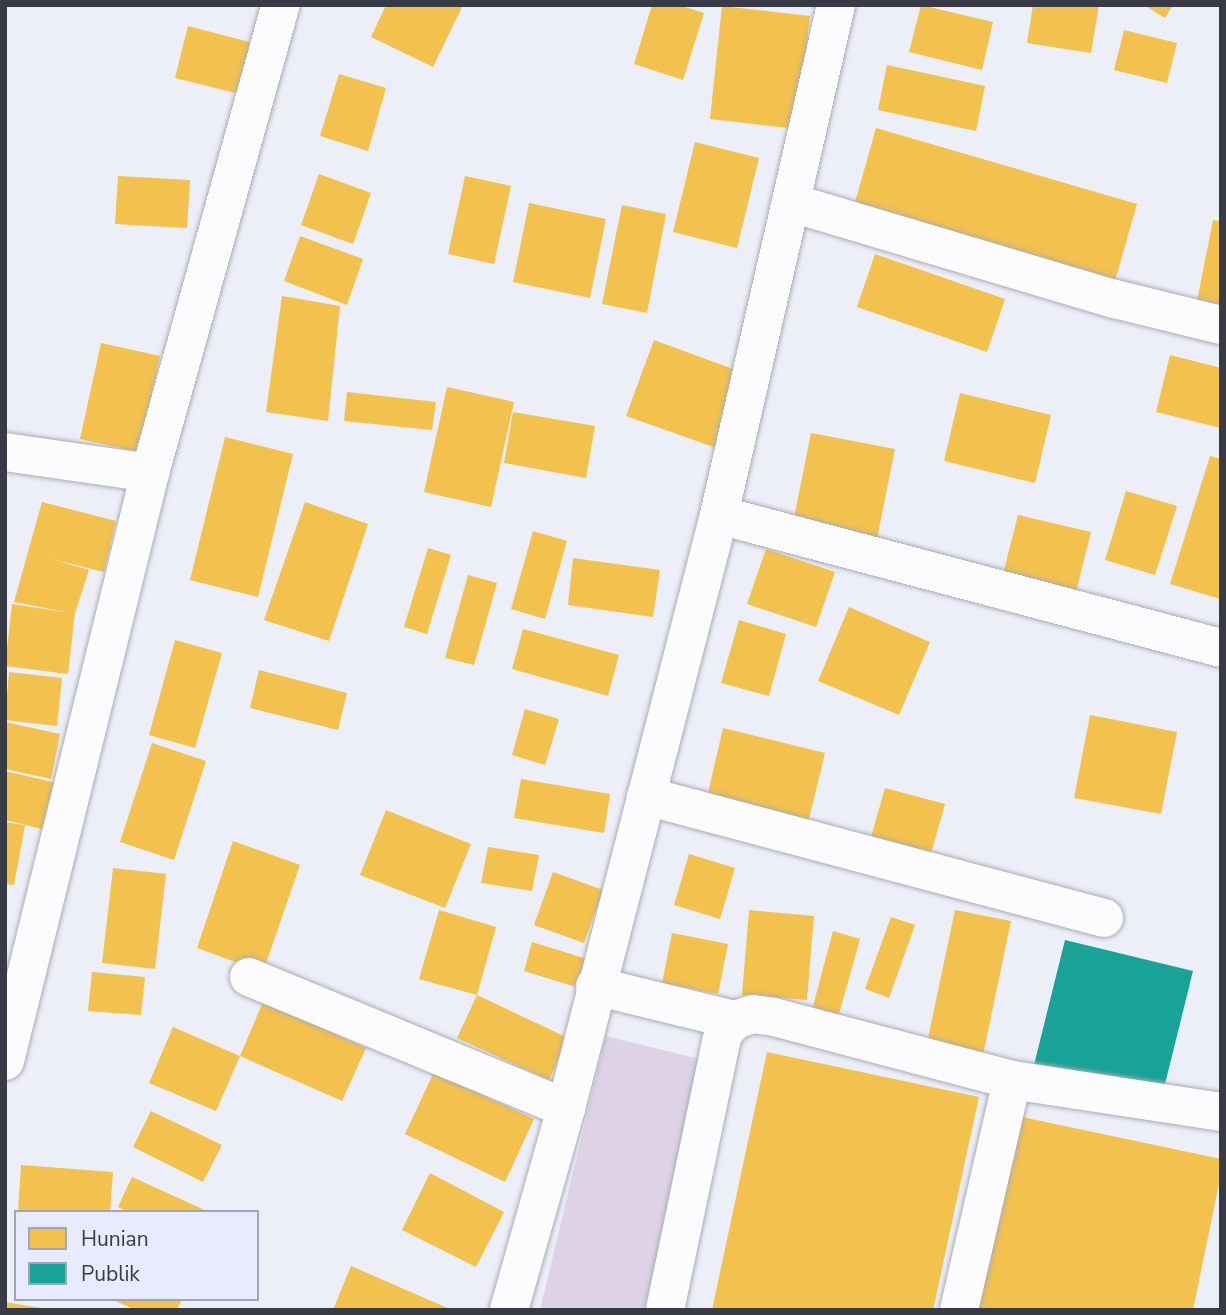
<!DOCTYPE html>
<html>
<head>
<meta charset="utf-8">
<style>
  body { margin:0 }
  #map { position:relative; width:1226px; height:1315px; overflow:hidden; background:#eceef8; font-family:"Nunito Sans",sans-serif }
  div>[style] { position:absolute }
  .green>* { inset:0; background:#ddd2e6 }
  .homes>* { inset:0; background:#f2c14e }
  .public>* { inset:0; background:#17a398 }
  .roads { filter:drop-shadow(0 0 2px #aaacb5) drop-shadow(0 0 2px #aaacb5) }
  .minor>* { height:38px; margin:-19px; padding:0 19px; transform-origin:19px; border-radius:19px; background:#fcfcfe }
  span { translate:-50% -50%; white-space:nowrap; text-align:center; line-height:1.15; -webkit-text-stroke:7px #e7ebfd; paint-order:stroke }
  .frame { position:absolute; inset:0; border:7px solid #383b46; pointer-events:none }
  .legend { position:absolute; left:14px; top:1210px; width:245px; height:91px; box-sizing:border-box; background:#e7ebfd; border:2px solid #a1a5b4; margin:0; padding:9px 12px; list-style:none; font-size:21px; color:#383b46 }
  .legend li { display:flex; align-items:center; gap:14px; height:35px }
  .legend b { width:35px; border:2px solid #a1a5b4 }
</style>
</head>
<body>
<div id="map">
  <div class="green">
    <i style="clip-path:polygon(606px 1036px,703px 1060px,644px 1310px,540px 1310px)"></i>
  </div>
  <div class="homes">
    <i style="clip-path:polygon(386px 5px,463px 5px,433px 67px,371px 37px)"></i>
    <i style="clip-path:polygon(652px 5px,679px 5px,704px 13px,683px 80px,634px 64px)"></i>
    <i style="clip-path:polygon(921px 5px,993px 22px,982px 70px,909px 52px)"></i>
    <i style="clip-path:polygon(1033px 5px,1099px 5px,1091px 53px,1027px 43px)"></i>
    <i style="clip-path:polygon(1144px 5px,1173px 5px,1165px 18px)"></i>
    <i style="clip-path:polygon(722px 6px,810px 16px,797px 129px,710px 119px)"></i>
    <i style="clip-path:polygon(188px 26px,261px 45px,248px 96px,175px 78px)"></i>
    <i style="clip-path:polygon(1124px 30px,1177px 43px,1167px 83px,1114px 70px)"></i>
    <i style="clip-path:polygon(887px 65px,985px 86px,976px 131px,878px 110px)"></i>
    <i style="clip-path:polygon(339px 74px,386px 88px,368px 151px,320px 136px)"></i>
    <i style="clip-path:polygon(876px 128px,1137px 204px,1113px 288px,852px 213px)"></i>
    <i style="clip-path:polygon(695px 142px,759px 158px,737px 248px,673px 232px)"></i>
    <i style="clip-path:polygon(319px 174px,371px 193px,353px 244px,301px 225px)"></i>
    <i style="clip-path:polygon(118px 176px,190px 180px,187px 228px,115px 224px)"></i>
    <i style="clip-path:polygon(465px 176px,511px 186px,494px 264px,448px 254px)"></i>
    <i style="clip-path:polygon(529px 203px,606px 219px,590px 298px,513px 282px)"></i>
    <i style="clip-path:polygon(622px 205px,666px 214px,647px 313px,602px 304px)"></i>
    <i style="clip-path:polygon(1213px 220px,1221px 221px,1221px 316px,1195px 311px)"></i>
    <i style="clip-path:polygon(300px 236px,363px 259px,347px 305px,284px 281px)"></i>
    <i style="clip-path:polygon(875px 254px,1005px 299px,987px 352px,857px 307px)"></i>
    <i style="clip-path:polygon(282px 296px,340px 306px,328px 421px,266px 412px)"></i>
    <i style="clip-path:polygon(654px 340px,749px 375px,722px 450px,626px 416px)"></i>
    <i style="clip-path:polygon(101px 343px,160px 356px,139px 452px,80px 439px)"></i>
    <i style="clip-path:polygon(1170px 355px,1221px 368px,1221px 428px,1156px 412px)"></i>
    <i style="clip-path:polygon(447px 387px,514px 402px,491px 507px,424px 492px)"></i>
    <i style="clip-path:polygon(347px 392px,436px 402px,432px 430px,344px 421px)"></i>
    <i style="clip-path:polygon(960px 393px,1051px 415px,1035px 483px,944px 461px)"></i>
    <i style="clip-path:polygon(513px 412px,595px 426px,586px 478px,504px 463px)"></i>
    <i style="clip-path:polygon(811px 433px,895px 449px,876px 544px,792px 528px)"></i>
    <i style="clip-path:polygon(225px 437px,293px 454px,258px 597px,190px 580px)"></i>
    <i style="clip-path:polygon(1210px 456px,1221px 459px,1221px 599px,1170px 584px)"></i>
    <i style="clip-path:polygon(1126px 491px,1177px 506px,1155px 575px,1105px 560px)"></i>
    <i style="clip-path:polygon(42px 502px,116px 521px,104px 572px,51px 559px,89px 570px,75px 613px,68px 674px,5px 666px,12px 604px,71px 613px,14px 602px)"></i>
    <i style="clip-path:polygon(305px 502px,368px 524px,329px 641px,264px 620px)"></i>
    <i style="clip-path:polygon(1018px 515px,1091px 532px,1076px 592px,1003px 574px)"></i>
    <i style="clip-path:polygon(533px 531px,567px 541px,545px 619px,511px 609px)"></i>
    <i style="clip-path:polygon(428px 548px,451px 555px,427px 634px,404px 627px)"></i>
    <i style="clip-path:polygon(766px 549px,835px 572px,816px 627px,747px 604px)"></i>
    <i style="clip-path:polygon(573px 558px,660px 570px,653px 617px,568px 605px)"></i>
    <i style="clip-path:polygon(468px 575px,497px 583px,474px 665px,445px 658px)"></i>
    <i style="clip-path:polygon(849px 607px,930px 642px,899px 715px,818px 681px)"></i>
    <i style="clip-path:polygon(739px 620px,786px 634px,769px 696px,721px 683px)"></i>
    <i style="clip-path:polygon(523px 629px,619px 655px,608px 696px,512px 669px)"></i>
    <i style="clip-path:polygon(175px 640px,222px 653px,195px 748px,149px 735px)"></i>
    <i style="clip-path:polygon(259px 670px,347px 693px,338px 730px,250px 708px)"></i>
    <i style="clip-path:polygon(9px 672px,62px 678px,57px 726px,5px 720px)"></i>
    <i style="clip-path:polygon(525px 709px,559px 719px,545px 765px,512px 755px)"></i>
    <i style="clip-path:polygon(1090px 715px,1177px 732px,1161px 814px,1074px 798px)"></i>
    <i style="clip-path:polygon(5px 722px,60px 734px,51px 779px,5px 769px)"></i>
    <i style="clip-path:polygon(723px 728px,825px 753px,806px 831px,705px 806px)"></i>
    <i style="clip-path:polygon(152px 743px,206px 761px,174px 860px,120px 842px)"></i>
    <i style="clip-path:polygon(5px 771px,61px 784px,50px 831px,5px 820px)"></i>
    <i style="clip-path:polygon(521px 779px,610px 794px,604px 833px,514px 818px)"></i>
    <i style="clip-path:polygon(885px 788px,945px 804px,929px 861px,869px 844px)"></i>
    <i style="clip-path:polygon(386px 810px,471px 844px,445px 908px,360px 875px)"></i>
    <i style="clip-path:polygon(5px 822px,25px 825px,14px 885px,5px 884px)"></i>
    <i style="clip-path:polygon(233px 841px,300px 865px,263px 972px,197px 948px)"></i>
    <i style="clip-path:polygon(488px 847px,539px 855px,532px 891px,481px 883px)"></i>
    <i style="clip-path:polygon(689px 854px,735px 868px,720px 919px,674px 905px)"></i>
    <i style="clip-path:polygon(113px 868px,166px 874px,155px 969px,102px 963px)"></i>
    <i style="clip-path:polygon(553px 872px,603px 890px,584px 943px,534px 925px)"></i>
    <i style="clip-path:polygon(439px 910px,496px 927px,477px 995px,419px 979px)"></i>
    <i style="clip-path:polygon(749px 910px,814px 916px,807px 1000px,742px 995px)"></i>
    <i style="clip-path:polygon(955px 910px,1011px 921px,982px 1060px,926px 1048px)"></i>
    <i style="clip-path:polygon(891px 917px,915px 925px,889px 998px,865px 989px)"></i>
    <i style="clip-path:polygon(833px 931px,860px 939px,835px 1028px,809px 1021px)"></i>
    <i style="clip-path:polygon(672px 933px,728px 944px,718px 994px,662px 983px)"></i>
    <i style="clip-path:polygon(532px 942px,600px 963px,592px 992px,524px 971px)"></i>
    <i style="clip-path:polygon(92px 972px,145px 977px,141px 1015px,88px 1011px)"></i>
    <i style="clip-path:polygon(477px 995px,568px 1038px,549px 1080px,457px 1038px)"></i>
    <i style="clip-path:polygon(263px 1002px,366px 1048px,342px 1101px,240px 1056px)"></i>
    <i style="clip-path:polygon(173px 1027px,240px 1056px,216px 1111px,149px 1083px)"></i>
    <i style="clip-path:polygon(767px 1052px,979px 1097px,933px 1310px,712px 1310px)"></i>
    <i style="clip-path:polygon(434px 1072px,534px 1119px,505px 1182px,405px 1134px)"></i>
    <i style="clip-path:polygon(151px 1111px,222px 1145px,203px 1182px,133px 1147px)"></i>
    <i style="clip-path:polygon(1013px 1115px,1221px 1159px,1221px 1174px,1193px 1310px,972px 1310px)"></i>
    <i style="clip-path:polygon(21px 1165px,113px 1172px,110px 1212px,18px 1212px)"></i>
    <i style="clip-path:polygon(430px 1173px,504px 1212px,476px 1267px,402px 1230px)"></i>
    <i style="clip-path:polygon(132px 1177px,209px 1212px,128px 1212px,118px 1207px)"></i>
    <i style="clip-path:polygon(351px 1266px,452px 1310px,333px 1310px)"></i>
    <i style="clip-path:polygon(111px 1299px,182px 1299px,177px 1310px,136px 1310px)"></i>
    <i style="clip-path:polygon(5px 1302px,41px 1308px,41px 1310px,5px 1310px)"></i>
  </div>
  <div class="public">
    <i style="clip-path:polygon(1065px 940px,1193px 971px,1162px 1096px,1034px 1065px)"></i>
  </div>
  <div class="roads">
    <div class="minor">
      <i style="left:792px;top:203px;width:337px;rotate:16.6deg"></i>
      <i style="left:1115px;top:299px;width:109px;rotate:13.8deg"></i>
      <i style="left:5px;top:452px;width:147px;rotate:8.2deg"></i>
      <i style="left:719px;top:515px;width:519px;rotate:14.84deg"></i>
      <i style="left:646px;top:796px;width:474px;rotate:14.9deg"></i>
      <i style="left:249px;top:977px;width:343px;rotate:22.5deg"></i>
      <i style="left:595px;top:986px;width:144px;rotate:13.7deg"></i>
      <i style="left:5px;top:1061px;width:606px;rotate:-76.15deg"></i>
      <i style="left:150px;top:473px;width:486px;rotate:-74.4deg"></i>
      <i style="left:509px;top:1310px;width:210px;rotate:-74.2deg"></i>
      <i style="left:566px;top:1108px;width:612px;rotate:-75.53deg"></i>
      <i style="left:719px;top:515px;width:523px;rotate:-77.08deg"></i>
      <i style="left:665px;top:1310px;width:274px;rotate:-78.2deg"></i>
      <i style="left:721px;top:1042px;width:10px;rotate:-73deg"></i>
      <i style="left:724px;top:1032px;width:16px;rotate:-47deg"></i>
      <i style="left:735px;top:1020px;width:19px;rotate:-18deg"></i>
      <i style="left:753px;top:1014px;width:21px;rotate:8deg"></i>
      <i style="left:774px;top:1017px;width:246px;rotate:14.8deg"></i>
      <i style="left:1012px;top:1080px;width:211px;rotate:8.7deg"></i>
      <i style="left:959px;top:1310px;width:236px;rotate:-77deg"></i>
    </div>
  </div>
  <div class="frame"></div>
  <ul class="legend">
  <li><b style="height:19px;background:#f2c14e"></b>Hunian</li>
  <li><b style="height:19px;background:#17a398"></b>Publik</li>
  </ul>
</div>
</body>
</html>
